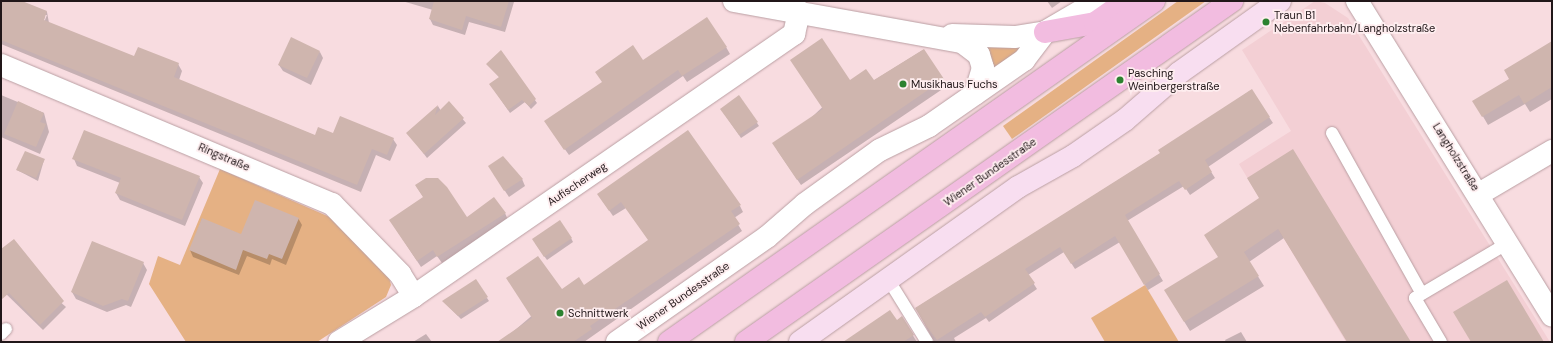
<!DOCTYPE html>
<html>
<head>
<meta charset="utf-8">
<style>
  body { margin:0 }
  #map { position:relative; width:1553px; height:343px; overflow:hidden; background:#f8dce0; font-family:"DM Sans",sans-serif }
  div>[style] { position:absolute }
  .built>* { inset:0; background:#f3cfd4 }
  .green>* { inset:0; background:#e5b184 }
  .shadow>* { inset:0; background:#0003 }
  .building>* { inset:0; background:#cfb5ae }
  .roads { filter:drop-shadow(0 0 1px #ba9fa3) drop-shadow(0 0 1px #ba9fa3) }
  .lane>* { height:12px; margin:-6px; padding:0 6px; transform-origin:6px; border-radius:6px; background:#fff }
  .street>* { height:22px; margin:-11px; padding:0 11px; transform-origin:11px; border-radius:11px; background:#fff }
  .secondary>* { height:22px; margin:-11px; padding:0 11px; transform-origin:11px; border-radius:11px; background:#f8def0 }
  .primary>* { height:22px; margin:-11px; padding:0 11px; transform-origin:11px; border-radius:11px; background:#f2bce0 }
  .dots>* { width:11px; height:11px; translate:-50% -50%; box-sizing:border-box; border:2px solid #feedef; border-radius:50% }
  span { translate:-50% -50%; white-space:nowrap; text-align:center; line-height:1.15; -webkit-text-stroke:3.5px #feedef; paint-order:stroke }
  .poi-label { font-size:11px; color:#211719 }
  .left { translate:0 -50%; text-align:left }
  .street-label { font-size:11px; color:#211719 }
  .frame { position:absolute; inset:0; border:2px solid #211719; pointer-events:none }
</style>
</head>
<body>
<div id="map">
  <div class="built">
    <i style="clip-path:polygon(1315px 1px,1325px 3px,1348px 18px,1550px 342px,1346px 342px,1239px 164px,1291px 131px,1242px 50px)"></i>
  </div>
  <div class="green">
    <i style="clip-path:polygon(1178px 1px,1206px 1px,1012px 139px,1003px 126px)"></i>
    <i style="clip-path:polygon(984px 42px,1020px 47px,1019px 54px,989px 76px)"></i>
    <i style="clip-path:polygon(220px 169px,332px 218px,389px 277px,391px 285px,386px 297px,317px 342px,186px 342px,149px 284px,158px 256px,180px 265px)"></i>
    <i style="clip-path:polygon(1145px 285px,1179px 342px,1105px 342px,1091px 318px)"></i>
  </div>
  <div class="shadow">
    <i style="clip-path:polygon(evenodd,1px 1px,19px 1px,47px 12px,49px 23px,134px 58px,178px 64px,182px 71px,179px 80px,316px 136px,393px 139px,397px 145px,390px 161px,376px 155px,361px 192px,1px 44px,1px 1px,45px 15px,47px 15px,43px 25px,45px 15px)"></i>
    <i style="clip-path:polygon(402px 1px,514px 1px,514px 2px,505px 32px,469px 22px,465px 35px,433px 25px,430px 19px,433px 10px)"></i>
    <i style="clip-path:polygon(1047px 1px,1062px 1px,1052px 8px)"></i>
    <i style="clip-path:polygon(1552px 42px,1552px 99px,1530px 112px,1525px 104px,1488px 125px,1474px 101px,1510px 79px)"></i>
    <i style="clip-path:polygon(726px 47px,730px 54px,687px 82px,683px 76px,569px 155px,549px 127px,603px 82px,643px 61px)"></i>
    <i style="clip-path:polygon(923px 50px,947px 86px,801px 185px,777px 150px,850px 81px,873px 81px)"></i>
    <i style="clip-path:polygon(501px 51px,537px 103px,531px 109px,525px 102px,510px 113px,493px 88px,500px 78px,487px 64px)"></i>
    <i style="clip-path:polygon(320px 52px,323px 58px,311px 85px,283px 71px,279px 65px)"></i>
    <i style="clip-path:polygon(1251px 90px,1273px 123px,1208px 167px,1215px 178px,1190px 195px,1184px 186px,1127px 221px,1163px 281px,1148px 290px,1120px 242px,1075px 269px,1064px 252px,1028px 275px,1037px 289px,989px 322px,986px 318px,954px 338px,956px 342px,934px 342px,916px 308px,1161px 153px)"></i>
    <i style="clip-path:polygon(1px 95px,44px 113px,49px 132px,40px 154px,1px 137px)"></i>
    <i style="clip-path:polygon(449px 103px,466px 123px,427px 158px,408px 133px,438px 106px,441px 111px)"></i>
    <i style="clip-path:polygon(723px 112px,757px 123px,759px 126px,741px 138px)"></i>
    <i style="clip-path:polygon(74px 159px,199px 177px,203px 183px,185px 226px,120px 200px,116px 193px,120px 183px,77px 166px)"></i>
    <i style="clip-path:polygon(44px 160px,38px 181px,17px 170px)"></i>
    <i style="clip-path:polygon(493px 173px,522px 179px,525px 186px,509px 197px)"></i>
    <i style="clip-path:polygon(416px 186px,467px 218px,505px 213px,508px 220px,442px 263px,437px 256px,421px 267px,394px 226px,424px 198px)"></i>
    <i style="clip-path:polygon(1260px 198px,1409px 342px,1348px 342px,1284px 238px,1249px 262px,1264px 286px,1190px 331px,1171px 300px,1219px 258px)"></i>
    <i style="clip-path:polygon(602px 200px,740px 206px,743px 212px,734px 218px,742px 231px,584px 342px,501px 342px,562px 290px,584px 286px,649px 240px,626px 208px,613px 216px)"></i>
    <i style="clip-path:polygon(298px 218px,302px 225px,286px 265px,272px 259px,270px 265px,247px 256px,239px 275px,193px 257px,190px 250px,202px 219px,242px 235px)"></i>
    <i style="clip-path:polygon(571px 238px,573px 242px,547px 260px,535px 243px)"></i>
    <i style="clip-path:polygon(1px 250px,66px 307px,43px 330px,1px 289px)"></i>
    <i style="clip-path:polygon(143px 263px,147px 270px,131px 307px,126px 305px,107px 312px,76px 299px,72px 292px)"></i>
    <i style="clip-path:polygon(487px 298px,489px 301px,461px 319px,444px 302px)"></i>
    <i style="clip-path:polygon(902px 318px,917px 342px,845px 342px,897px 321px)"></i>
    <i style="clip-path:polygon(1241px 332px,1247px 342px,1226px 342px,1225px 340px)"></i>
    <i style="clip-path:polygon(426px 334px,432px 342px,413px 342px)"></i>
  </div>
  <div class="building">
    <i style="clip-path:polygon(1px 1px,22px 1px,47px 11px,44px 20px,134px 56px,138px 47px,179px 63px,174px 77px,315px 135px,318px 127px,333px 133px,340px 116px,394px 138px,387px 155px,372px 149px,357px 185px,1px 40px)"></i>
    <i style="clip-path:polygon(434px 1px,509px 1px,501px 27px,466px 16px,462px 30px,429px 19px)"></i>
    <i style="clip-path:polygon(707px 17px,727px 47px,682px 76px,678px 70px,564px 150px,544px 121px,602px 82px,595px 72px,633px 45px,643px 60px)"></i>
    <i style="clip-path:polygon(291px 37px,320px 51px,307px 78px,278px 65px)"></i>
    <i style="clip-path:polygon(822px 38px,850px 80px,866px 69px,874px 80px,924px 49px,944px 79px,797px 180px,772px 143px,823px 109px,790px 60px)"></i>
    <i style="clip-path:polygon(1552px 41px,1552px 87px,1524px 104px,1519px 95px,1482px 117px,1472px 101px,1509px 79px,1504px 70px)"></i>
    <i style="clip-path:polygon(501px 50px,536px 99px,529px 106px,522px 100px,508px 110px,489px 84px,499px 77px,486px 64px)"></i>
    <i style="clip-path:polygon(1252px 89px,1270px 117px,1205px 160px,1212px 172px,1185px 190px,1179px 181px,1125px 215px,1160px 274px,1144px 285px,1115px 236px,1071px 264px,1060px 247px,1025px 269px,1035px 283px,985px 317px,981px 312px,937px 340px,926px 326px,915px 308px,1160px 153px,1158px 150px)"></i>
    <i style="clip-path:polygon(739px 95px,758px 122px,739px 135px,720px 109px)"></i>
    <i style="clip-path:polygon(18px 101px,44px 113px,40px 122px,46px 124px,36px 147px,4px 134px)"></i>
    <i style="clip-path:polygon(449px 101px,464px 118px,424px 154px,406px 133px,438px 105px,435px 115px)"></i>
    <i style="clip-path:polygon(84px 130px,200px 176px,182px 220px,115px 193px,121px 178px,72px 159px)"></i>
    <i style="clip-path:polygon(688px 130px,741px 205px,731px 211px,740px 224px,590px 326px,592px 329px,573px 342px,497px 342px,532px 318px,506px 278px,538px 256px,562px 289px,579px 277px,584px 285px,648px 240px,621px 202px,609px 211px,597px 194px)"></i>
    <i style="clip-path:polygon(1293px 149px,1411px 342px,1347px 342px,1278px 229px,1244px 252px,1259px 276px,1184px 322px,1164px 290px,1218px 257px,1204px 235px,1259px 198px,1247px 178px)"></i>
    <i style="clip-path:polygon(25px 151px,45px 159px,36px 178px,16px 170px)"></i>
    <i style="clip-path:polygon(503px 156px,523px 179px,504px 191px,488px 166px)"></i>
    <i style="clip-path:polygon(426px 178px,438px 178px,447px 187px,467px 217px,494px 197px,506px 213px,437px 257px,433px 250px,417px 261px,389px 220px,423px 197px,415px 185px)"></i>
    <i style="clip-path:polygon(255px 200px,299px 218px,282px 259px,269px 254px,267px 259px,243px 250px,236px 270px,189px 250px,202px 218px,241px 234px)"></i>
    <i style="clip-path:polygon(560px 220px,572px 238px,544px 257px,532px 239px)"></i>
    <i style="clip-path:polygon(14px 239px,64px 301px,40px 325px,9px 293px,1px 300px,1px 249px)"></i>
    <i style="clip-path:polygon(92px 241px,144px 262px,128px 301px,122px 299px,103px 306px,71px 292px)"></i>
    <i style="clip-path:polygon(476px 279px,488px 297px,458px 316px,442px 301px)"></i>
    <i style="clip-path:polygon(1507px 280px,1544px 342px,1471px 342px,1453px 312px)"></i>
    <i style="clip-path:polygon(890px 310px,897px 320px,902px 316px,914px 335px,903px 342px,843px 342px)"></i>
  </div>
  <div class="roads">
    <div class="lane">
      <i style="left:1332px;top:133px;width:184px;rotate:60.8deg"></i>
      <i style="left:888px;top:279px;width:74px;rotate:58.2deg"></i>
      <i style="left:1px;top:334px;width:7px;rotate:-45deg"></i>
      <i style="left:1441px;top:342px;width:51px;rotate:-120.6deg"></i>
      <i style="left:1415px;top:298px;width:108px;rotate:-30.6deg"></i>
    </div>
    <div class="street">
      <i style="left:734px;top:1px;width:232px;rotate:10.2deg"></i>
      <i style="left:962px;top:42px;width:21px;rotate:37deg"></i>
      <i style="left:979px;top:55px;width:14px;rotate:73deg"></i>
      <i style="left:983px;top:68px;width:27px;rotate:107deg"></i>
      <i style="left:1357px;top:1px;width:370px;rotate:58.2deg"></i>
      <i style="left:952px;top:35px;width:63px;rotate:1.8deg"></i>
      <i style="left:1015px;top:37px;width:30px;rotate:-9deg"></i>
      <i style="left:1px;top:65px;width:359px;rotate:22.8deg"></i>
      <i style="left:332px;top:204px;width:98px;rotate:45.8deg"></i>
      <i style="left:400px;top:274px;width:26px;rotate:58deg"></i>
      <i style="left:1479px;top:194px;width:85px;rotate:-30.5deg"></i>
      <i style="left:339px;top:342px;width:88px;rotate:-31.5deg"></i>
      <i style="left:414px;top:296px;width:462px;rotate:-34.6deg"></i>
      <i style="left:794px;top:34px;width:23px;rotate:-77deg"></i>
      <i style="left:617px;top:342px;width:183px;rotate:-35deg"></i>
      <i style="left:767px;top:237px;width:50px;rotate:-41deg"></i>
      <i style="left:805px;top:204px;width:92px;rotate:-35.8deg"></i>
      <i style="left:880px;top:150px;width:55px;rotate:-26.1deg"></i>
      <i style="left:929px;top:126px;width:116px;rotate:-34.8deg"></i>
      <i style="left:1024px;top:60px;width:35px;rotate:-53deg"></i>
      <i style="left:1045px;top:32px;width:61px;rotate:-30.3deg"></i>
    </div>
    <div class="secondary">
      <i style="left:800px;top:342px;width:267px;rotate:-35.4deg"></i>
      <i style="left:1018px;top:187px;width:63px;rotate:-29.4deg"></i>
      <i style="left:1073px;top:156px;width:63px;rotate:-34.7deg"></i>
      <i style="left:1125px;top:120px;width:72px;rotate:-41deg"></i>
      <i style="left:1179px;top:73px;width:124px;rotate:-35.5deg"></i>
    </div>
    <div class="primary">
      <i style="left:1045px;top:32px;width:51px;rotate:-10.2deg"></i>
      <i style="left:1095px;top:23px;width:38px;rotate:-35deg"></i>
      <i style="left:669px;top:342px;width:593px;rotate:-35.11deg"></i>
      <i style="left:746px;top:342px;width:594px;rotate:-35.06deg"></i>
    </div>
  </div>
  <div class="dots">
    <i style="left:1266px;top:22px;background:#2c8230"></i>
    <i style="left:1120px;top:80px;background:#2c8230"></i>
    <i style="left:903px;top:84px;background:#2c8230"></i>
    <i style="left:560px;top:313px;background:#2c8230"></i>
  </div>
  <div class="poi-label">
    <span class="left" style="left:1274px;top:22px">Traun B1<br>Nebenfahrbahn/Langholzstraße</span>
    <span class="left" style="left:1128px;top:80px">Pasching<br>Weinbergerstraße</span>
    <span class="left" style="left:911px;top:84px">Musikhaus Fuchs</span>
    <span class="left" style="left:568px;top:313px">Schnittwerk</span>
  </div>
  <div class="street-label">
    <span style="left:224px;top:157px;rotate:23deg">Ringstraße</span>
    <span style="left:1456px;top:157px;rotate:58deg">Langholzstraße</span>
    <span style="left:990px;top:172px;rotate:-35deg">Wiener Bundesstraße</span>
    <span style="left:577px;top:184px;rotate:-34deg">Aufischerweg</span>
    <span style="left:683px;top:296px;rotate:-35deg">Wiener Bundesstraße</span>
  </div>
  <div class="frame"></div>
</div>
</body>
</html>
